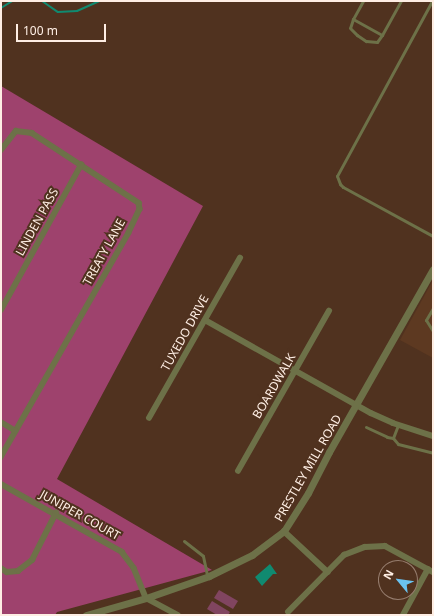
<!DOCTYPE html>
<html>
<head>
<meta charset="utf-8">
<style>
  body { margin:0 }
  #map { position:relative; width:434px; height:616px; overflow:hidden; background:#50321f; font-family:"Noto Sans",sans-serif }
  div>[style] { position:absolute }
  .built>* { inset:0; background:#5d3921 }
  .green>* { inset:0; background:#814560 }
  .forest>* { inset:0; background:#9e426d }
  .water>* { inset:0; background:#108a70 }
  .stream>* { height:2px; margin:-1px; padding:0 1px; transform-origin:1px; border-radius:1px; background:#108a70 }
  .service>* { height:3px; margin:-1.5px; padding:0 1.5px; transform-origin:1.5px; border-radius:1.5px; background:#6d7148 }
  .minor>* { height:5.5px; margin:-2.75px; padding:0 2.75px; transform-origin:2.75px; border-radius:2.75px; background:#6d7148 }
  .tertiary>* { height:7px; margin:-3.5px; padding:0 3.5px; transform-origin:3.5px; border-radius:3.5px; background:#6d7148 }
  span { translate:-50% -50%; white-space:nowrap; text-align:center; line-height:1.15; -webkit-text-stroke:4px #50321f; paint-order:stroke }
  .street-label { font-size:12px; color:#feeee4 }
  .frame { position:absolute; inset:0; border:2px solid #feeee4; pointer-events:none }
  .north { position:absolute; left:378px; top:560px; width:40px; height:40px; box-sizing:border-box; background:#50321f; border:1px solid #967d6e; border-radius:50%; rotate:299deg; font-size:11px; font-weight:700; line-height:16px; text-align:center; color:#feeee4 }
  .north::after { content:''; display:block; margin:auto; width:14px; height:18px; background:#6ac3f1; clip-path:polygon(50% 0,100% 100%,50% 72%,0 100%) }
  .scale { position:absolute; left:16px; top:24px; width:90px; height:18px; box-sizing:border-box; border:2px solid #feeee4; border-top:0; padding-left:5px; font-size:12px; line-height:14px; white-space:nowrap; color:#feeee4; -webkit-text-stroke:3px #50321f; paint-order:stroke }
</style>
</head>
<body>
<div id="map">
  <div class="built">
    <i style="clip-path:polygon(433px 280px,433px 358px,400px 340px)"></i>
  </div>
  <div class="green">
    <i style="clip-path:polygon(219px 590px,238px 601px,233px 609px,214px 598px)"></i>
    <i style="clip-path:polygon(212px 601px,230px 612px,228px 615px,217px 615px,207px 609px)"></i>
  </div>
  <div class="forest">
    <i style="clip-path:polygon(1px 86px,203px 206px,57px 479px,212px 570px,57px 612px,55px 615px,1px 615px)"></i>
  </div>
  <div class="water">
    <i style="clip-path:polygon(270px 564px,277px 574px,273px 574px,262px 586px,255px 577px)"></i>
  </div>
  <div class="stream">
    <i style="left:42px;top:1px;width:19px;rotate:35deg"></i>
    <i style="left:58px;top:12px;width:19px;rotate:-3deg"></i>
    <i style="left:77px;top:11px;width:24px;rotate:-24deg"></i>
    <i style="left:1px;top:8px;width:13px;rotate:-32deg"></i>
  </div>
  <div class="service">
    <i style="left:363px;top:1px;width:21px;rotate:119deg"></i>
    <i style="left:353px;top:19px;width:33px;rotate:29deg"></i>
    <i style="left:382px;top:35px;width:39px;rotate:-61deg"></i>
    <i style="left:432px;top:1px;width:199px;rotate:118.5deg"></i>
    <i style="left:337px;top:176px;width:9px;rotate:69deg"></i>
    <i style="left:340px;top:184px;width:4px;rotate:45deg"></i>
    <i style="left:343px;top:187px;width:102px;rotate:28.6deg"></i>
    <i style="left:353px;top:19px;width:9px;rotate:108deg"></i>
    <i style="left:350px;top:28px;width:10px;rotate:45deg"></i>
    <i style="left:357px;top:35px;width:11px;rotate:34deg"></i>
    <i style="left:366px;top:41px;width:11px;rotate:5deg"></i>
    <i style="left:377px;top:42px;width:9px;rotate:-54deg"></i>
    <i style="left:433px;top:308px;width:14px;rotate:120deg"></i>
    <i style="left:426px;top:320px;width:13px;rotate:58deg"></i>
    <i style="left:366px;top:427px;width:23px;rotate:25deg"></i>
    <i style="left:387px;top:437px;width:6px;rotate:9deg"></i>
    <i style="left:393px;top:438px;width:14px;rotate:-69deg"></i>
    <i style="left:393px;top:438px;width:8px;rotate:50deg"></i>
    <i style="left:398px;top:444px;width:36px;rotate:14deg"></i>
    <i style="left:184px;top:541px;width:24px;rotate:38deg"></i>
    <i style="left:203px;top:556px;width:19px;rotate:78deg"></i>
  </div>
  <div class="minor">
    <i style="left:1px;top:150px;width:24px;rotate:-52deg"></i>
    <i style="left:16px;top:131px;width:16px;rotate:7deg"></i>
    <i style="left:32px;top:133px;width:128px;rotate:33.2deg"></i>
    <i style="left:139px;top:203px;width:6px;rotate:81deg"></i>
    <i style="left:140px;top:209px;width:26px;rotate:115deg"></i>
    <i style="left:129px;top:233px;width:258px;rotate:119.7deg"></i>
    <i style="left:1px;top:310px;width:166px;rotate:-61.1deg"></i>
    <i style="left:205px;top:320px;width:190px;rotate:29.3deg"></i>
    <i style="left:371px;top:413px;width:24px;rotate:24deg"></i>
    <i style="left:393px;top:423px;width:42px;rotate:18deg"></i>
    <i style="left:149px;top:418px;width:184px;rotate:-60.4deg"></i>
    <i style="left:1px;top:422px;width:17px;rotate:31deg"></i>
    <i style="left:238px;top:471px;width:184px;rotate:-60.4deg"></i>
    <i style="left:1px;top:484px;width:139px;rotate:29.3deg"></i>
    <i style="left:122px;top:552px;width:20px;rotate:53deg"></i>
    <i style="left:134px;top:568px;width:32px;rotate:68deg"></i>
    <i style="left:146px;top:598px;width:36px;rotate:28deg"></i>
    <i style="left:284px;top:531px;width:60px;rotate:43deg"></i>
    <i style="left:1px;top:568px;width:7px;rotate:34deg"></i>
    <i style="left:7px;top:572px;width:11px;rotate:-5deg"></i>
    <i style="left:18px;top:571px;width:18px;rotate:-38deg"></i>
    <i style="left:32px;top:560px;width:53px;rotate:-62.9deg"></i>
    <i style="left:288px;top:612px;width:80px;rotate:-45.5deg"></i>
    <i style="left:344px;top:555px;width:22px;rotate:-21deg"></i>
    <i style="left:365px;top:547px;width:20px;rotate:-3deg"></i>
    <i style="left:385px;top:546px;width:55px;rotate:28.4deg"></i>
    <i style="left:403px;top:615px;width:52px;rotate:-61.5deg"></i>
  </div>
  <div class="tertiary">
    <i style="left:86px;top:615px;width:62px;rotate:-15.8deg"></i>
    <i style="left:146px;top:598px;width:67px;rotate:-19.2deg"></i>
    <i style="left:209px;top:576px;width:48px;rotate:-26deg"></i>
    <i style="left:252px;top:555px;width:40px;rotate:-37deg"></i>
    <i style="left:284px;top:531px;width:45px;rotate:-57.7deg"></i>
    <i style="left:308px;top:493px;width:46px;rotate:-62.9deg"></i>
    <i style="left:329px;top:452px;width:210px;rotate:-60.4deg"></i>
  </div>
  <div class="street-label">
    <span style="left:37px;top:222px;rotate:-61deg">LINDEN PASS</span>
    <span style="left:104px;top:252px;rotate:-61deg">TREATY LANE</span>
    <span style="left:185px;top:333px;rotate:-61deg">TUXEDO DRIVE</span>
    <span style="left:274px;top:386px;rotate:-60deg">BOARDWALK</span>
    <span style="left:308px;top:468px;rotate:-60deg">PRESTLEY MILL ROAD</span>
    <span style="left:80px;top:515px;rotate:29deg">JUNIPER COURT</span>
  </div>
  <div class="frame"></div>
  <div class="north">N</div>
  <div class="scale">100 m</div>
</div>
</body>
</html>
